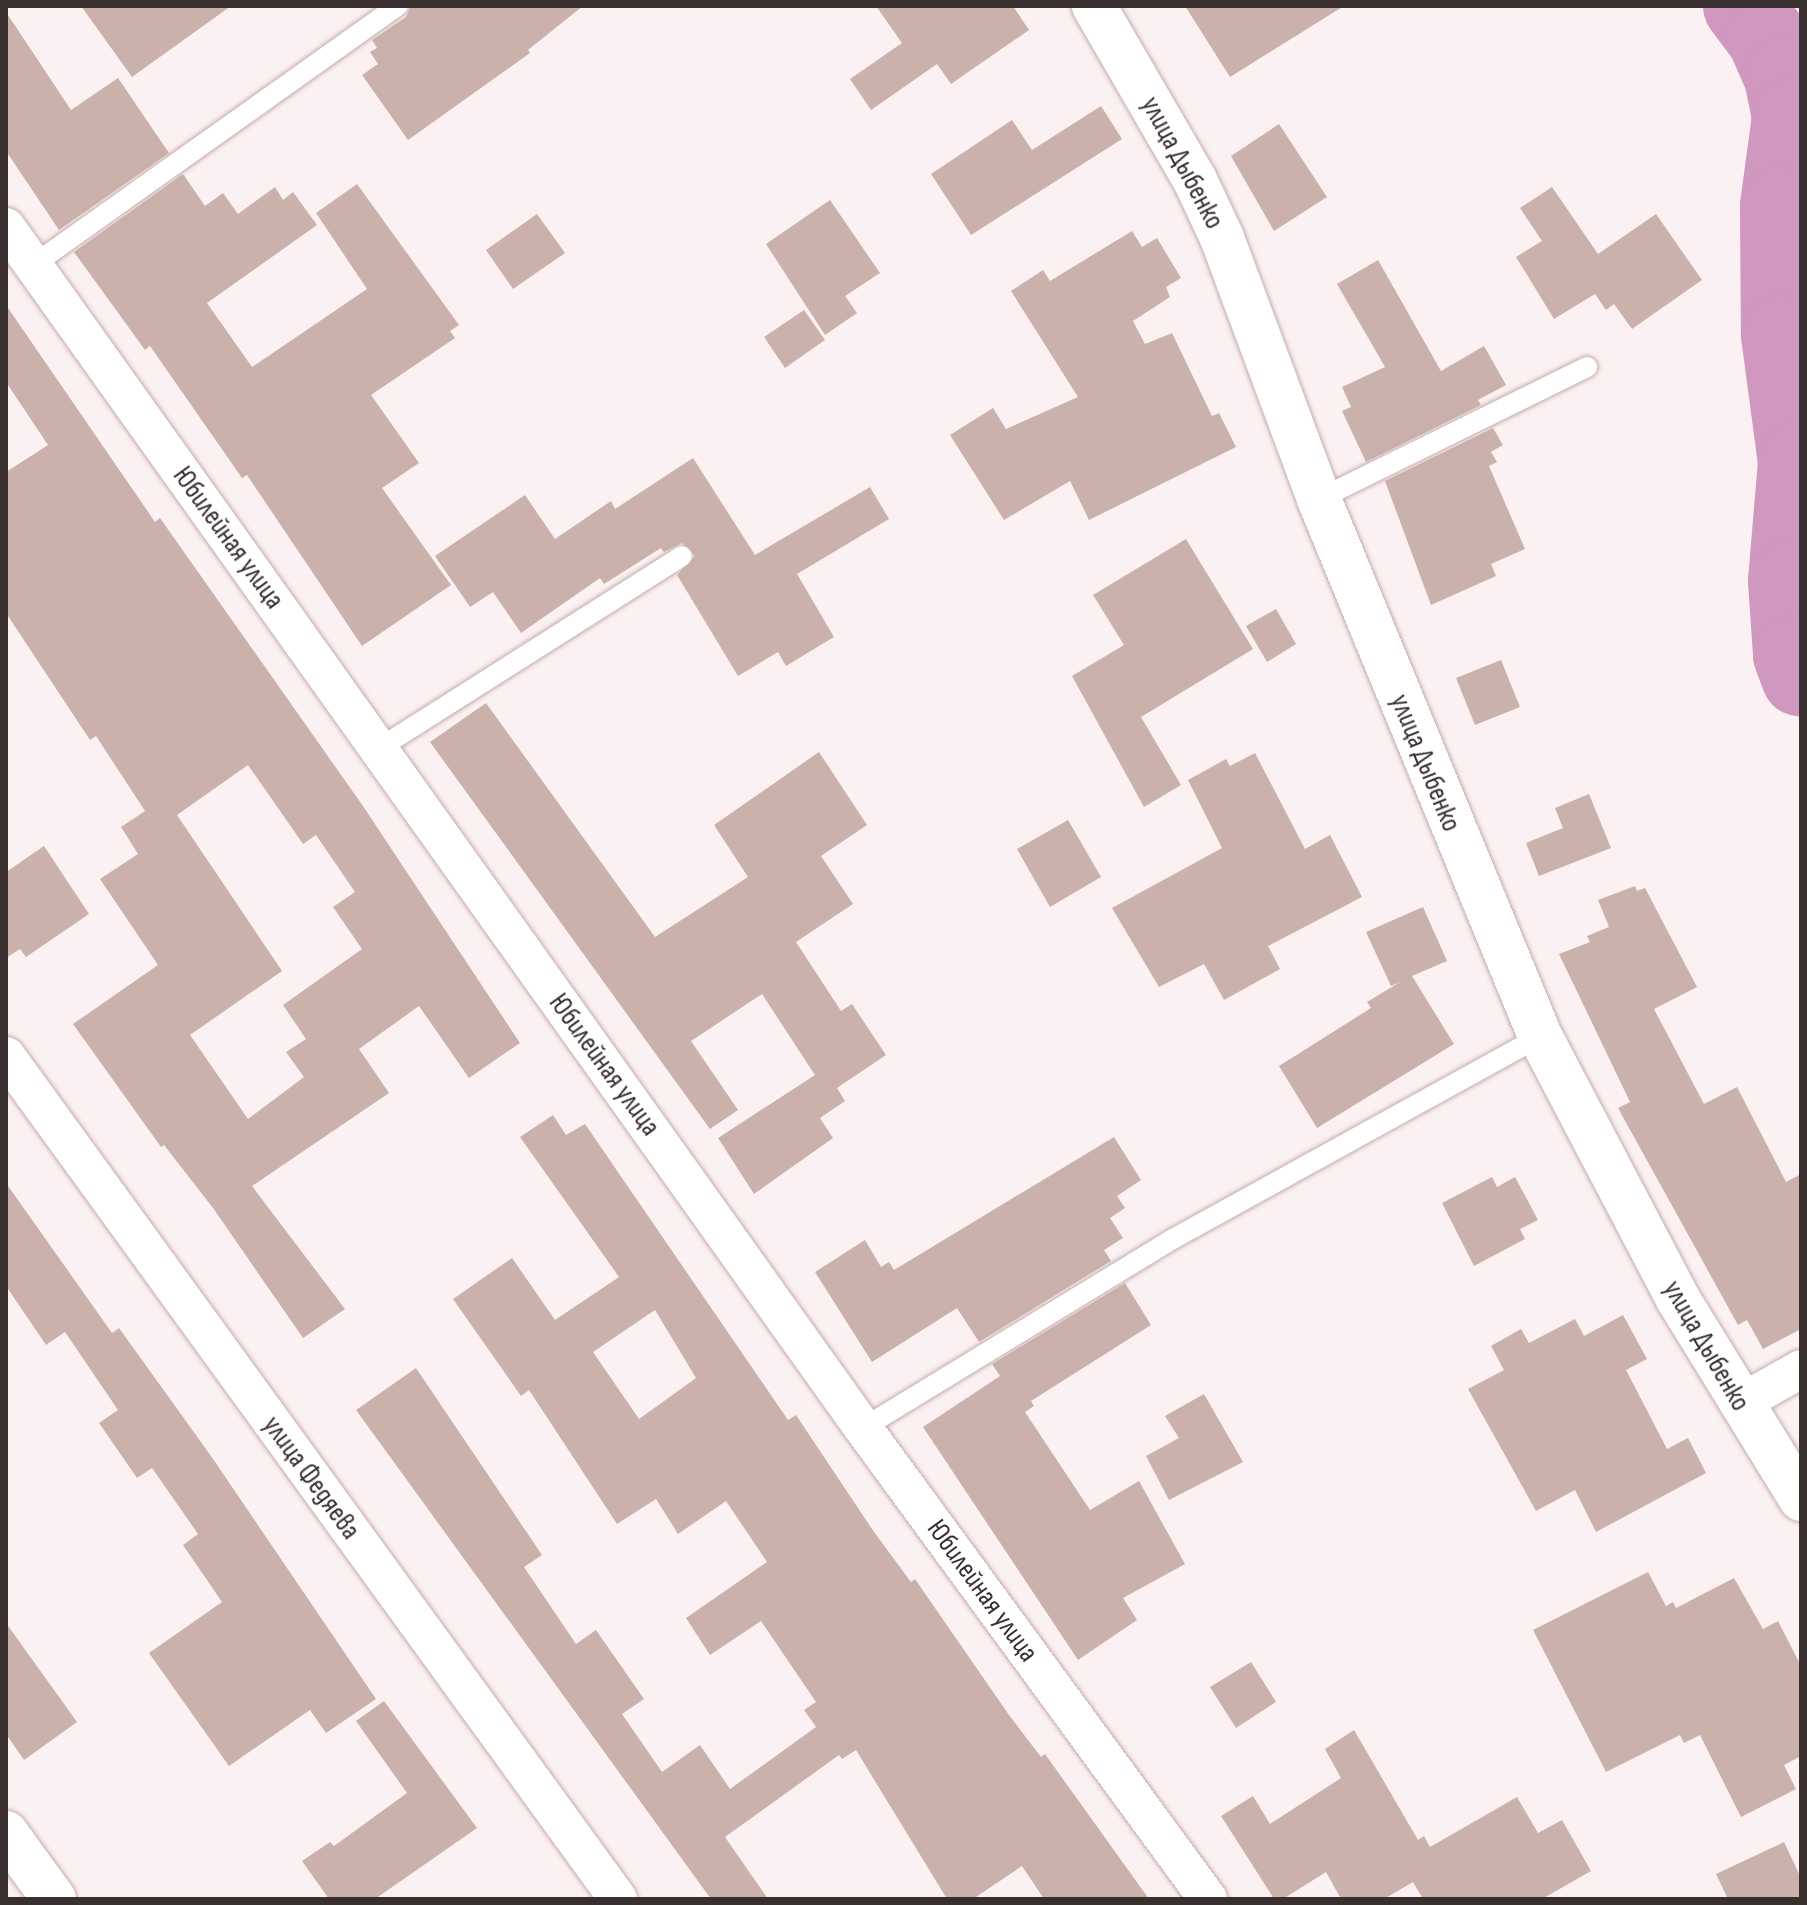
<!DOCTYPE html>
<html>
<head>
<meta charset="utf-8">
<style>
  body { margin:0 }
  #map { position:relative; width:1807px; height:1905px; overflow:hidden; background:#fcf1f2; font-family:"Sofia Sans Condensed",sans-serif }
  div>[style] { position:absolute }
  .river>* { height:80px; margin:-40px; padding:0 40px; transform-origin:40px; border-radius:40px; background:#d097bf }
  .building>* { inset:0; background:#cab1ab }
  .roads { filter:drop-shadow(0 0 2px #c5abab) drop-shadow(0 0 2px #c5abab) }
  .lane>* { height:20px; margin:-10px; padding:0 10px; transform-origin:10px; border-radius:10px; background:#fff }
  .street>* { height:38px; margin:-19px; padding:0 19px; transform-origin:19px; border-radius:19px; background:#fff }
  .secondary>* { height:44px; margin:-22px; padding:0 22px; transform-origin:22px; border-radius:22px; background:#fff }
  span { translate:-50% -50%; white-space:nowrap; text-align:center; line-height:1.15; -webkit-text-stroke:7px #fff; paint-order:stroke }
  .street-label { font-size:28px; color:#392f2f }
  .frame { position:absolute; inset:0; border:8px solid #392f2f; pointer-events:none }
</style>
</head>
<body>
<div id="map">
  <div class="river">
    <i style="left:1743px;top:6px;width:38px;rotate:53deg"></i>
    <i style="left:1766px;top:36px;width:45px;rotate:66.3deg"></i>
    <i style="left:1784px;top:77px;width:41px;rotate:78.7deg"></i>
    <i style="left:1792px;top:117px;width:90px;rotate:97.7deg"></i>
    <i style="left:1780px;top:206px;width:129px;rotate:89.6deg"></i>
    <i style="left:1781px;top:335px;width:128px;rotate:82.4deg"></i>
    <i style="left:1798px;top:462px;width:119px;rotate:94.8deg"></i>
    <i style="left:1788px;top:581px;width:74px;rotate:86.1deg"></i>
    <i style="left:1793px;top:655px;width:23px;rotate:70deg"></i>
  </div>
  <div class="building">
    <i style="clip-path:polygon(81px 6px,231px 6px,132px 77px)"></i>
    <i style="clip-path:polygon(411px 6px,583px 6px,528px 50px,530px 53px,408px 140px,362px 75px,378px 64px,370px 52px,377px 48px,372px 40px,406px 17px)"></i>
    <i style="clip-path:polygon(876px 6px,1013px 6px,1029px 30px,951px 84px,937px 64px,871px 110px,850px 79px,902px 43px)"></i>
    <i style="clip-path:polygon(1185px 6px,1344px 6px,1230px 77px)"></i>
    <i style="clip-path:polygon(6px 12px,71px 110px,118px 78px,169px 153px,59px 230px,6px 151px)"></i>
    <i style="clip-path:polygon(1101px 106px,1122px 139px,971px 235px,931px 174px,1012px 120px,1032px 150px)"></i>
    <i style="clip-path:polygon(1279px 124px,1327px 197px,1274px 231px,1231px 156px)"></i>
    <i style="clip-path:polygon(183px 174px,205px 206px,223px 193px,238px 214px,275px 187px,283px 200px,293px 192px,317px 225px,207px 303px,252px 367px,367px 289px,316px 213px,357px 184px,459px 325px,450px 331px,455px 338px,371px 395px,419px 463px,382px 488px,451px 585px,362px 646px,247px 475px,242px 478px,150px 346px,145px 350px,74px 252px)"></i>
    <i style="clip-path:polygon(1552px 187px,1598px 254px,1656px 214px,1702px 280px,1632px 329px,1614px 304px,1606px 310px,1595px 294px,1554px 319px,1516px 257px,1542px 241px,1520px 208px)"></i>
    <i style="clip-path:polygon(830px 200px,880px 273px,845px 296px,857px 313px,825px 335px,766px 244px)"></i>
    <i style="clip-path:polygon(537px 214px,565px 253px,513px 289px,486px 250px)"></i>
    <i style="clip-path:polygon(1132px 231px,1142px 247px,1157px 238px,1181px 278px,1166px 287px,1170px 297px,1133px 321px,1145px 344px,1172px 333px,1212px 416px,1219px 413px,1236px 447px,1089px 520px,1070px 481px,1004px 520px,950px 435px,993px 408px,1006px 429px,1078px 397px,1011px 291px,1043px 270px,1050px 281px)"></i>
    <i style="clip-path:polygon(1378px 260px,1441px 371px,1484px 346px,1506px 385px,1478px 400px,1481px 405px,1366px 462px,1342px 411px,1351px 407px,1342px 387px,1385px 367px,1337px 284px)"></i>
    <i style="clip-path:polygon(evenodd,6px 305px,155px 522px,160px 518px,363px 806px,520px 1043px,469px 1078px,419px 1006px,359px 1049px,389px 1093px,252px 1186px,345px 1309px,303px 1338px,213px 1208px,164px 1145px,161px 1147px,73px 1024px,158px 965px,100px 879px,138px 854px,121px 827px,145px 811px,96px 736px,90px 740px,6px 613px,6px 472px,48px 445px,6px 382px,6px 305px,248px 765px,303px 844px,316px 835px,355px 892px,333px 907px,362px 949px,283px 1005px,306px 1039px,286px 1052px,304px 1077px,248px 1119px,190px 1035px,282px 971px,177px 815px,248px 765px)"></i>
    <i style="clip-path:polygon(804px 310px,825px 340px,785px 368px,764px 337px)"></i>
    <i style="clip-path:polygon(1493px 428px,1503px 445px,1491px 452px,1497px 462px,1489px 466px,1525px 549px,1491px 564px,1496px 576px,1431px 605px,1385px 481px)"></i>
    <i style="clip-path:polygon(693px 458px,755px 555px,870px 487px,889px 519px,797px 574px,834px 637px,786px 666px,778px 652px,738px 676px,677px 575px,695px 556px,682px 543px,664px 552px,661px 548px,604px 584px,600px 578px,521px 633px,493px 592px,470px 607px,435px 556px,525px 495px,555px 539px,611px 501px,615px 509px)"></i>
    <i style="clip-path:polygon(1186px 539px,1253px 649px,1141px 717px,1181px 785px,1144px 807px,1072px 676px,1124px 645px,1093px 595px)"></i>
    <i style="clip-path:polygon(1276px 609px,1296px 644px,1267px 662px,1246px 626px)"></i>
    <i style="clip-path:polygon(1501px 660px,1520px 707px,1475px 725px,1456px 678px)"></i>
    <i style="clip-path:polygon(486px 703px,655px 937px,748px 877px,714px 825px,819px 752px,867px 825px,821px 856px,853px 904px,796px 942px,841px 1011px,852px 1004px,886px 1055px,837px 1088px,845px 1101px,820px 1118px,833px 1138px,754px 1194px,718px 1138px,815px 1075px,762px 994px,691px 1041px,738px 1110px,710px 1129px,430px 742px)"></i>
    <i style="clip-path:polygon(1255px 753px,1305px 849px,1330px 835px,1362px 897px,1268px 946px,1280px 969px,1224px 1000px,1204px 964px,1159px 987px,1112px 908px,1222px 848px,1188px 780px,1226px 759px,1230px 766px)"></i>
    <i style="clip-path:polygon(1589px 794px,1611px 848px,1539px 876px,1526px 843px,1563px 828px,1555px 808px)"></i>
    <i style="clip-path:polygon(1068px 820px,1101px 877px,1050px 907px,1017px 849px)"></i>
    <i style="clip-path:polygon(44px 846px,89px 914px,26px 957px,20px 949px,6px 958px,6px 872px)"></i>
    <i style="clip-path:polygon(1635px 886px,1637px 891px,1645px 888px,1697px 987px,1654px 1009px,1704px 1104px,1737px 1087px,1786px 1182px,1801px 1174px,1801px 1329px,1763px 1349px,1747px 1320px,1738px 1325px,1618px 1108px,1630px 1102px,1559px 954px,1590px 942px,1587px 936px,1609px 927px,1598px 900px)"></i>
    <i style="clip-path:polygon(1423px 907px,1447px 961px,1412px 976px,1454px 1044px,1317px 1128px,1279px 1066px,1371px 1008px,1367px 1002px,1400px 982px,1391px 986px,1366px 932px)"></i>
    <i style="clip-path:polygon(evenodd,553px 1115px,566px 1135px,585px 1124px,788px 1420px,796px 1415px,874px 1532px,911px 1582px,915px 1579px,1009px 1715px,1041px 1757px,1045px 1754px,1149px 1899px,1044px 1899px,1022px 1866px,973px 1899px,947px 1899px,856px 1750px,842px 1759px,839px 1755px,725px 1837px,768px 1899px,711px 1899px,356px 1410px,416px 1368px,542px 1555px,524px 1567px,576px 1644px,596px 1630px,644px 1699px,622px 1714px,662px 1772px,700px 1745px,730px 1789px,816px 1727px,804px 1710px,816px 1702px,761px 1621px,710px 1655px,686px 1618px,767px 1562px,726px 1501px,678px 1534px,656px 1499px,617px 1524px,529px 1390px,521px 1396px,453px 1299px,512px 1258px,555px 1320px,619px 1277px,520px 1137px,553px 1115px,655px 1310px,696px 1378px,639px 1419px,593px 1352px,655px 1310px)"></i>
    <i style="clip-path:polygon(1114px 1137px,1141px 1180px,1117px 1196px,1125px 1208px,1110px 1218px,1123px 1238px,1104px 1250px,1111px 1261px,979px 1342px,957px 1308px,872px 1362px,815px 1272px,865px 1240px,881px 1267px,889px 1262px,894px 1270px)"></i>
    <i style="clip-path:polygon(1492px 1177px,1497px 1187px,1515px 1177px,1538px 1220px,1520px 1229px,1525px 1239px,1474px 1266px,1442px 1203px)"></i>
    <i style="clip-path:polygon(6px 1183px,112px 1333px,119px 1328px,211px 1456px,376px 1699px,326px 1733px,310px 1710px,229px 1766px,149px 1653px,222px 1602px,183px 1545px,198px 1534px,152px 1468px,137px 1478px,99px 1423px,118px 1410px,65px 1332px,46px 1345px,6px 1286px)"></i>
    <i style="clip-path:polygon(1125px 1283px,1151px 1325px,1031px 1401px,1034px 1406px,1025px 1412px,1090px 1510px,1139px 1481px,1185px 1564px,1123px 1598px,1137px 1620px,1078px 1660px,923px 1427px,1000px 1376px,992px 1364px)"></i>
    <i style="clip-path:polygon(1623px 1315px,1647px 1359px,1626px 1370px,1667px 1449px,1688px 1438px,1706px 1473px,1596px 1532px,1575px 1490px,1536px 1511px,1468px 1389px,1504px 1370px,1491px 1346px,1521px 1329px,1529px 1343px,1575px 1319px,1584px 1336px)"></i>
    <i style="clip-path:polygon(1204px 1394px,1243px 1462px,1169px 1500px,1146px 1456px,1179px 1438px,1165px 1416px)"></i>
    <i style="clip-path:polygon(1648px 1572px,1666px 1606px,1673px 1602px,1676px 1608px,1734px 1578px,1763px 1629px,1778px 1621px,1801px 1666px,1801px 1756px,1784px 1765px,1796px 1789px,1741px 1817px,1700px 1735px,1684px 1743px,1680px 1735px,1606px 1772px,1533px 1630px)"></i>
    <i style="clip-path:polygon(6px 1623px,77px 1722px,24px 1760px,6px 1734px)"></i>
    <i style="clip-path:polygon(1251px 1662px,1276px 1702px,1236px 1728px,1210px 1687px)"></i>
    <i style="clip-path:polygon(384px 1701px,477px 1828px,375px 1899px,329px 1899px,302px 1861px,330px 1842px,334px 1846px,407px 1793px,356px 1721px)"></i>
    <i style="clip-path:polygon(1354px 1730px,1418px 1840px,1424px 1836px,1430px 1847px,1517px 1797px,1538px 1833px,1562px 1820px,1591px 1871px,1542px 1899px,1423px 1899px,1413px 1882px,1384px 1899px,1341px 1899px,1326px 1872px,1283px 1899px,1274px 1899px,1221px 1816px,1253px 1796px,1270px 1824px,1341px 1778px,1325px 1749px)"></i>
    <i style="clip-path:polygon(1784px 1842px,1801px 1878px,1801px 1899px,1728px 1899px,1716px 1874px)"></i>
  </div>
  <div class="roads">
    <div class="lane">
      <i style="left:33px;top:265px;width:448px;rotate:-35.4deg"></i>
      <i style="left:1319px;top:499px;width:299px;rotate:-26.2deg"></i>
      <i style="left:378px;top:749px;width:360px;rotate:-32.4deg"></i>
      <i style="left:863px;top:1428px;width:363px;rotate:-31.4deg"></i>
      <i style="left:1173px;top:1239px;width:419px;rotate:-28.9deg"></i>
    </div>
    <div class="street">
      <i style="left:6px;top:227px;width:1475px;rotate:54.49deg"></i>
      <i style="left:863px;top:1428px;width:584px;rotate:53.78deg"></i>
      <i style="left:6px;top:1056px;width:1042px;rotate:54.02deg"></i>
      <i style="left:1739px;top:1404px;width:71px;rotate:-29.4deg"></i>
    </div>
    <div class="secondary">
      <i style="left:1094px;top:6px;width:201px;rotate:59.9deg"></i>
      <i style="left:1195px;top:180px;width:64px;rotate:65deg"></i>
      <i style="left:1222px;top:238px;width:278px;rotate:69.6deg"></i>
      <i style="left:1319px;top:499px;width:581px;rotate:67.63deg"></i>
      <i style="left:1540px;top:1036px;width:297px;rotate:62.3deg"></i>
      <i style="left:1678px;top:1299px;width:235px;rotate:58.4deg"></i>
      <i style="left:6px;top:1833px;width:82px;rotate:54deg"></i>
    </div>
  </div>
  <div class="street-label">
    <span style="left:1182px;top:163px;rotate:62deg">улица Дыбенко</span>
    <span style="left:228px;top:538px;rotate:54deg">Юбилейная улица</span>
    <span style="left:1425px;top:763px;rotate:68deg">улица Дыбенко</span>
    <span style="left:604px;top:1065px;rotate:54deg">Юбилейная улица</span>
    <span style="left:1706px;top:1346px;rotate:60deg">улица Дыбенко</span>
    <span style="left:311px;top:1478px;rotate:54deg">улица Федяева</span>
    <span style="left:982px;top:1591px;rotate:54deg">Юбилейная улица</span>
  </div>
  <div class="frame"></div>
</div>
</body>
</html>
